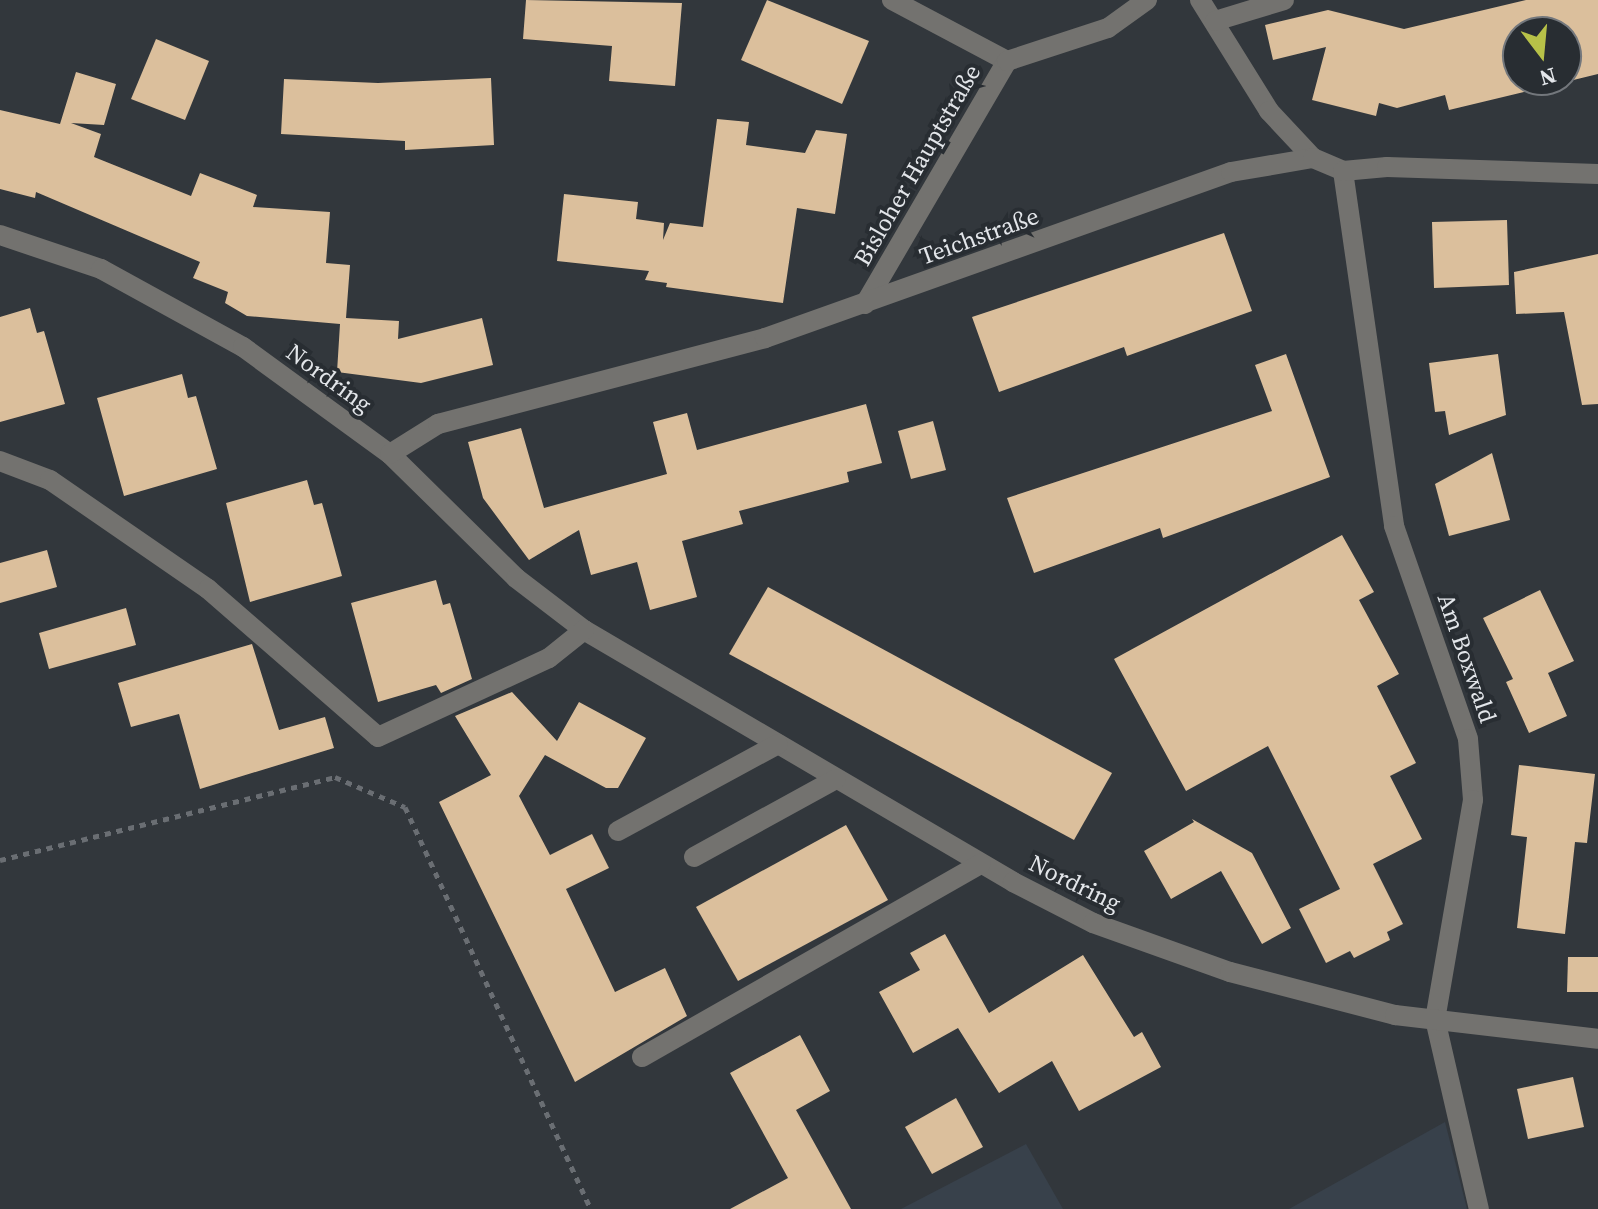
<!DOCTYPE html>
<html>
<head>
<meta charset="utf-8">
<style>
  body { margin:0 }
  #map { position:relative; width:1598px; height:1209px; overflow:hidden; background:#32373c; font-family:"Source Serif 4",serif }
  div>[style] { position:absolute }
  .built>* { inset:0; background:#38414b }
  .building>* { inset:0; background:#dbbf9c }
  .path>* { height:5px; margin-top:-2.5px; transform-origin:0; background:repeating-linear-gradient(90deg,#6a6e73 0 6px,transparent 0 12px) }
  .minor>* { height:20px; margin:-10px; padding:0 10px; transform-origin:10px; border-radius:10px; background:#73726f }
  span { translate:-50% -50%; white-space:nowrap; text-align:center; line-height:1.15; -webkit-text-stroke:8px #282d32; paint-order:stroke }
  .street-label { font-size:24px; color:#e3e6ea }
  .north { position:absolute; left:1502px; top:16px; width:80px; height:80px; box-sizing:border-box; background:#282d32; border:2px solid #73777c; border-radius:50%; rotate:164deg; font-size:22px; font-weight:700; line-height:32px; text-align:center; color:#e3e6ea }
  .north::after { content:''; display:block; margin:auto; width:28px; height:36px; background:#b7c148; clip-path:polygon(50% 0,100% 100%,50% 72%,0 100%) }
</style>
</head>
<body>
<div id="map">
  <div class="built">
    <i style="clip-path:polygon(1445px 1122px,1467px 1209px,1289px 1209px)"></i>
    <i style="clip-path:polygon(1026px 1144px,1063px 1209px,901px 1209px)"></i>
  </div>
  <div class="building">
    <i style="clip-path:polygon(526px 0,682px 3px,675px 86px,609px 81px,612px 46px,523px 39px)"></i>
    <i style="clip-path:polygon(767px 0,869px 41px,842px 104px,741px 60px)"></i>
    <i style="clip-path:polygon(evenodd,1526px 0,1598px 0,1598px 74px,1449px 110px,1445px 95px,1397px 108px,1379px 103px,1376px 116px,1312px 100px,1326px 47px,1273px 60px,1265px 25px,1328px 10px,1404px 29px,1526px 0,1518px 32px,1566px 32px,1566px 80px,1518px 80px,1518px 32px)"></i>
    <i style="clip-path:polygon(156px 39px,209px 61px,185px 120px,131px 99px)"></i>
    <i style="clip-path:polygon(76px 72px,116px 84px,104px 125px,71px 123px,101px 134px,94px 157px,191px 196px,200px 173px,257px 195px,253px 207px,330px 212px,326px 263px,350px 265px,346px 318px,399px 321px,398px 339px,482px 318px,493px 365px,421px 383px,337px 372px,340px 324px,247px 316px,225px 303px,228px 292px,193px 278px,200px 262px,36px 192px,35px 198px,0 189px,0 110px,60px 124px)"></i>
    <i style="clip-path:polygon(491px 78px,494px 145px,405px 150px,405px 141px,281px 134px,284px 79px,378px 83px)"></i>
    <i style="clip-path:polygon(717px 119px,749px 122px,746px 145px,805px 153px,816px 130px,847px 134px,835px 214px,797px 208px,783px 303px,666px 287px,667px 283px,645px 280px,649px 271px,557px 261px,564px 194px,638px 202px,636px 219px,664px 223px,663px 240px,670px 223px,703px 227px)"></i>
    <i style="clip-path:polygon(1507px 220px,1509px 285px,1434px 288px,1432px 222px)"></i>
    <i style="clip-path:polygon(1224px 233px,1252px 311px,1127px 356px,1124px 347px,999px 392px,972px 317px)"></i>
    <i style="clip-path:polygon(1598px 254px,1598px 404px,1582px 405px,1564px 312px,1516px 314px,1514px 272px)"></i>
    <i style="clip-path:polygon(30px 308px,37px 333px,44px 331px,65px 404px,0 422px,0 317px)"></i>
    <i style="clip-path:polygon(1286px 354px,1330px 477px,1163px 538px,1160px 528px,1034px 573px,1007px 498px,1272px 411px,1255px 365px)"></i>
    <i style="clip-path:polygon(1498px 354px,1506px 415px,1449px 435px,1445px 411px,1435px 412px,1429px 363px)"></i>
    <i style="clip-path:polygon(182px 374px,188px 398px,196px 396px,217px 469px,124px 496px,97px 398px)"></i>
    <i style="clip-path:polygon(866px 404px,882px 463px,847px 472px,849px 482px,739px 511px,743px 524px,682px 541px,697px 597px,650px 610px,637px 562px,591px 575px,579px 530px,529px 560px,483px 498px,468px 442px,521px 428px,544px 508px,667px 474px,653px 422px,687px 413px,697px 450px)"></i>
    <i style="clip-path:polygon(933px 421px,946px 470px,911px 479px,898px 431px)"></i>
    <i style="clip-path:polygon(1492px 453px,1510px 520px,1449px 536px,1435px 484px)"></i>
    <i style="clip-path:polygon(307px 480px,314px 505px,322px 503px,342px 576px,250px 602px,226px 503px)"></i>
    <i style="clip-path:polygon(1342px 535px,1374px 592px,1359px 600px,1399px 674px,1377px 686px,1416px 763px,1390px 776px,1422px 839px,1373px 864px,1403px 924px,1387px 932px,1390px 940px,1354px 958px,1350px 951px,1326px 963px,1299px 909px,1340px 889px,1268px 746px,1186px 791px,1114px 659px)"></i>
    <i style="clip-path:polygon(47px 550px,57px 587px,0 603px,0 563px)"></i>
    <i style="clip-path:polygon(436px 580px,443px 605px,450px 603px,472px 679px,441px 693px,436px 685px,378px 702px,351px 603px)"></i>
    <i style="clip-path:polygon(768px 587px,1112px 773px,1074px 840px,729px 654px)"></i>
    <i style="clip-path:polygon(1540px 590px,1574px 661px,1548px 673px,1567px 716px,1529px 733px,1506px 682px,1513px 679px,1483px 618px)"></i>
    <i style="clip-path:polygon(126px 608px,136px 645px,49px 669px,39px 633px)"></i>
    <i style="clip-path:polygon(252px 644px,279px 730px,325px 717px,334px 748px,200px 789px,179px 714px,131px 727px,118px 683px)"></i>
    <i style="clip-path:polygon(512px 692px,557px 741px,579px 702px,646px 738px,618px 788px,606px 788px,545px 755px,519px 796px,550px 855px,592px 834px,609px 868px,566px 889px,615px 992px,665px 968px,687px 1016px,575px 1082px,439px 802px,491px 775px,455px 716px)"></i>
    <i style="clip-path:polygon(1519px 765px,1595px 774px,1587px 843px,1575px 842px,1565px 934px,1517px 928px,1527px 837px,1511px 835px)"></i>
    <i style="clip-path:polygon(1192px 819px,1252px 853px,1291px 928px,1262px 944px,1221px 871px,1171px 899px,1144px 851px,1194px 822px)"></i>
    <i style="clip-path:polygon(846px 825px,888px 900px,738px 981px,696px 907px)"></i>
    <i style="clip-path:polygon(945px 934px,989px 1013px,1083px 955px,1134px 1037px,1142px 1032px,1161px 1067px,1079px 1111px,1052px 1061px,999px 1093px,958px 1028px,913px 1053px,879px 992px,920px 970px,910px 953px)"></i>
    <i style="clip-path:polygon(1568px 957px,1598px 957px,1598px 992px,1567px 992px)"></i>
    <i style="clip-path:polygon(800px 1035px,830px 1091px,796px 1110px,851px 1209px,730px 1209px,788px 1178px,730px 1073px)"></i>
    <i style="clip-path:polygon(1573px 1077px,1584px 1127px,1528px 1139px,1517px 1089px)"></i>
    <i style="clip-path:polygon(956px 1098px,983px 1147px,932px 1174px,905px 1127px)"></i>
  </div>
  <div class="path">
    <i style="left:0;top:860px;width:345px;rotate:-13.9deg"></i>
    <i style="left:335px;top:777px;width:76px;rotate:23.2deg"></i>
    <i style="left:405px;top:807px;width:443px;rotate:65.2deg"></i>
  </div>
  <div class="minor">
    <i style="left:892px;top:0;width:130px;rotate:27.9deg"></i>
    <i style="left:1200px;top:0;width:131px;rotate:58.1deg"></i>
    <i style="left:1269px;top:111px;width:64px;rotate:46.9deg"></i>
    <i style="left:1215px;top:21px;width:72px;rotate:-16.9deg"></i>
    <i style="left:1343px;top:171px;width:359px;rotate:81.8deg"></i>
    <i style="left:1394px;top:526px;width:225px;rotate:70.8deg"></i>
    <i style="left:1468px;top:739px;width:61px;rotate:85.3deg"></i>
    <i style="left:1473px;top:800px;width:222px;rotate:99.8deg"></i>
    <i style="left:1435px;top:1019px;width:195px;rotate:77deg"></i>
    <i style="left:0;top:235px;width:107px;rotate:18.6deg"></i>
    <i style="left:101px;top:269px;width:162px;rotate:28.8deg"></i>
    <i style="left:243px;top:347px;width:182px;rotate:36.1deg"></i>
    <i style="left:390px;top:454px;width:177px;rotate:44.5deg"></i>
    <i style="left:516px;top:578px;width:86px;rotate:37.4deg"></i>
    <i style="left:584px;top:630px;width:498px;rotate:30.4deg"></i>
    <i style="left:1013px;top:882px;width:90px;rotate:27.1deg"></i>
    <i style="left:1093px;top:923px;width:145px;rotate:19.7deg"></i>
    <i style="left:1230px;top:972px;width:171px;rotate:14.6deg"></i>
    <i style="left:1395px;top:1015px;width:204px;rotate:6.7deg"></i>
    <i style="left:865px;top:304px;width:281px;rotate:-59.7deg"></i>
    <i style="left:1007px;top:61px;width:106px;rotate:-18.1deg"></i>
    <i style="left:1108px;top:28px;width:48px;rotate:-35.7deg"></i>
    <i style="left:390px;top:454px;width:57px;rotate:-32deg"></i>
    <i style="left:438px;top:424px;width:338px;rotate:-14.7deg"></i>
    <i style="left:765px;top:338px;width:495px;rotate:-19.6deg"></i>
    <i style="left:1231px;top:172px;width:83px;rotate:-9.7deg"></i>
    <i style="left:1313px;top:158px;width:33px;rotate:23deg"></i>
    <i style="left:1343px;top:171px;width:44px;rotate:-5.2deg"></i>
    <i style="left:1387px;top:167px;width:211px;rotate:1.9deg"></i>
    <i style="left:0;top:461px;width:53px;rotate:20.8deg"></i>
    <i style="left:50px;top:480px;width:192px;rotate:34.6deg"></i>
    <i style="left:208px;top:589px;width:225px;rotate:41deg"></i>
    <i style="left:378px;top:737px;width:188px;rotate:-24.8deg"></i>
    <i style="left:549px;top:658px;width:45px;rotate:-38.7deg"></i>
    <i style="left:618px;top:831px;width:182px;rotate:-28.5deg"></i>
    <i style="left:694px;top:857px;width:162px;rotate:-28.8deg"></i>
    <i style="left:642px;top:1057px;width:390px;rotate:-29.7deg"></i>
  </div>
  <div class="street-label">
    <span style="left:917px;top:165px;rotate:-60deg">Bisloher Hauptstraße</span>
    <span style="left:979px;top:236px;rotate:-20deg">Teichstraße</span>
    <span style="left:329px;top:378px;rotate:36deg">Nordring</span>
    <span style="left:1467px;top:658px;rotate:71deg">Am Boxwald</span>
    <span style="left:1075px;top:883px;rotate:26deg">Nordring</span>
  </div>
  <div class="north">N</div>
</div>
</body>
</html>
